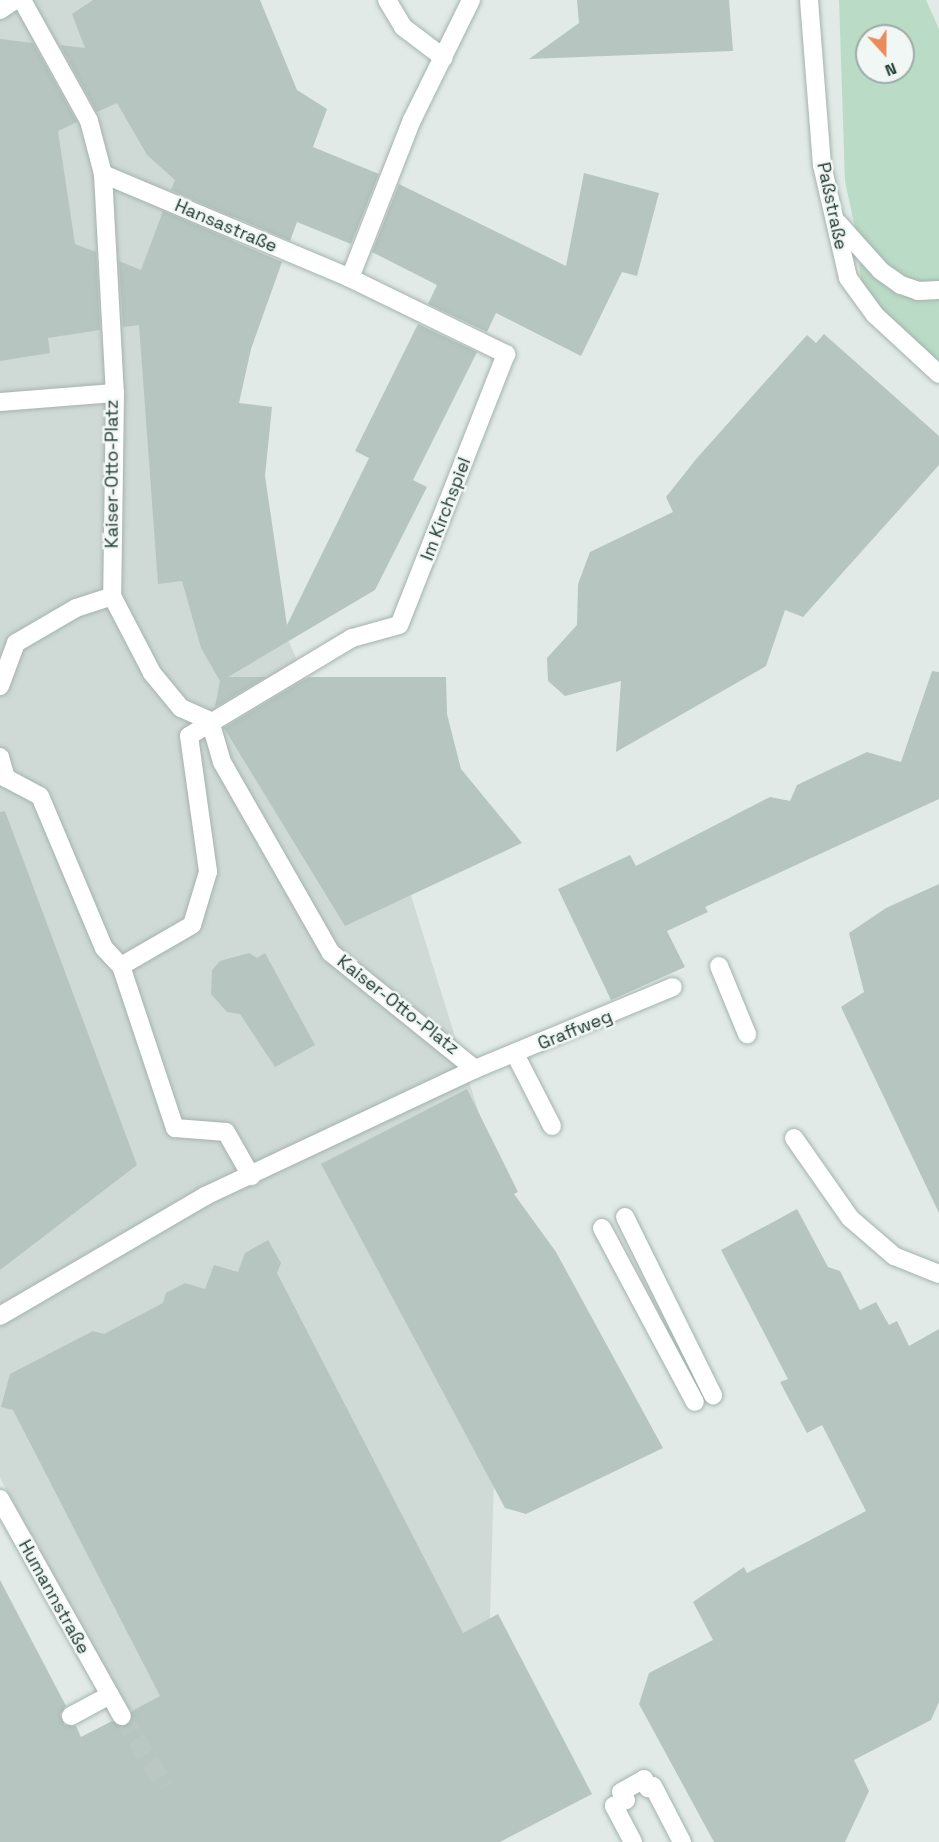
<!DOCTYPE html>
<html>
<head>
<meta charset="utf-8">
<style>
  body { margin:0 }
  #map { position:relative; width:939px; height:1842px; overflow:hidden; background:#e1eae7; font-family:"Space Grotesk",sans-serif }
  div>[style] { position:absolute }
  .built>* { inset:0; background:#cfdad6 }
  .green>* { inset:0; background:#badbc6 }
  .building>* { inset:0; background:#b6c5c0 }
  .minor-tunnel>* { height:18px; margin-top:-9px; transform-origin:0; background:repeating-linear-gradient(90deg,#bbc7c3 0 18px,transparent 0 27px) }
  .roads { filter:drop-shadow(0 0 2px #a4b2ae) drop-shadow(0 0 2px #a4b2ae) }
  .minor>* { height:18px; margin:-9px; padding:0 9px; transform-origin:9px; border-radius:9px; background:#fff }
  span { translate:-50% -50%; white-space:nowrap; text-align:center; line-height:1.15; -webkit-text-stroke:5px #f1f7f4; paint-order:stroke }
  .street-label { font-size:18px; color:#223a35 }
  .north { position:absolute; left:855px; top:24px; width:60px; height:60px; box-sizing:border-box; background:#f1f7f4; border:2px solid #9eaba8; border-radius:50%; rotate:159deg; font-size:16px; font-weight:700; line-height:24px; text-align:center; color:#223a35 }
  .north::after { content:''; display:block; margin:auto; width:21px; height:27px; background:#ea8b5f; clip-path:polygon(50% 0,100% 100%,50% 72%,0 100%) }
</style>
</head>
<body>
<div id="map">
  <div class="built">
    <i style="clip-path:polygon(0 0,119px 0,234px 186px,224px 497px,314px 698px,403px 870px,502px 1187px,489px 1654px,188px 1818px,0 1478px)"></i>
  </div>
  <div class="green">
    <i style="clip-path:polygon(evenodd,839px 0,926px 0,939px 29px,939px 287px,919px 288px,860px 251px,845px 181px,839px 0,867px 36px,903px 36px,903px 72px,867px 72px,867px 36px)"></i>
    <i style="clip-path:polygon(859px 262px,890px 285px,939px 292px,939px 370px,863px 295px)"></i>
  </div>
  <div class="building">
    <i style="clip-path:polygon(93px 0,260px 0,297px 90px,327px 109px,313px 147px,379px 174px,351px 244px,297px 222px,290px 241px,171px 190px,175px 180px,147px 155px,117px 103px,97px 112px,60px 45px,85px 48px,72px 14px)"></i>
    <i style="clip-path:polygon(577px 0,729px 0,733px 51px,529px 59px,579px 23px)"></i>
    <i style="clip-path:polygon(0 39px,33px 43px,77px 122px,58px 131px,75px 244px,96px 252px,100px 330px,48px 338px,50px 353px,0 361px)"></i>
    <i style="clip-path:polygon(584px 173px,659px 193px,637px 276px,622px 272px,581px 356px,496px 313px,487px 332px,428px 304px,437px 285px,372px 252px,399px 184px,566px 266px)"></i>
    <i style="clip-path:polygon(163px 211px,282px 262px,251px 349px,239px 403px,272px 407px,265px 476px,287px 625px,369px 458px,355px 451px,418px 324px,477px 352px,413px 480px,427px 487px,375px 590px,228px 677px,266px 677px,215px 707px,220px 681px,201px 648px,182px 581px,158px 584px,139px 325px,123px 327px,119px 261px,141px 270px)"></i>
    <i style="clip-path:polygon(824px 334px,939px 436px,939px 465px,803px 617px,785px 610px,766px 666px,616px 752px,621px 681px,565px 696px,548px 681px,547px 658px,577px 625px,578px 584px,590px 552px,673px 512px,666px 497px,697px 458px,807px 335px,816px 343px)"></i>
    <i style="clip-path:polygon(932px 671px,939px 672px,939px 799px,705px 907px,708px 912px,667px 931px,685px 967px,611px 1000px,558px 889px,630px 855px,636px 866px,770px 797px,790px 801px,797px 785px,867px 752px,901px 762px)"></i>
    <i style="clip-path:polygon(309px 677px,446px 677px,447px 714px,461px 769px,522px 843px,345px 926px,224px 728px)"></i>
    <i style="clip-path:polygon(5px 811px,137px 1165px,0 1270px,0 812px)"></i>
    <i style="clip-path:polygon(939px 884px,939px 1213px,841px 1007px,864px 992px,849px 933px,886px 908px)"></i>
    <i style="clip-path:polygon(249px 953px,257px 958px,265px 953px,315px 1045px,275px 1067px,240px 1014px,227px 1012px,211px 994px,212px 970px,220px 961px)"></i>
    <i style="clip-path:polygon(467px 1089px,518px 1192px,514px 1194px,556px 1252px,663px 1448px,526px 1514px,505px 1508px,321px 1164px)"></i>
    <i style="clip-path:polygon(797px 1209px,828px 1267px,840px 1271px,860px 1310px,876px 1302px,889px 1325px,897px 1321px,909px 1346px,939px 1329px,939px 1702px,931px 1720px,854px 1760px,869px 1791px,845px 1842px,714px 1842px,639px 1704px,649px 1673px,713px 1640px,693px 1602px,744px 1567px,747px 1573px,866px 1511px,822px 1425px,807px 1433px,780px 1382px,788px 1379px,721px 1250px)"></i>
    <i style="clip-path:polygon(268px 1240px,281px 1263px,277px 1273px,463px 1633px,498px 1614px,592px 1794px,500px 1842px,0 1842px,0 1580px,66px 1706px,60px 1715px,65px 1725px,76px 1726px,81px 1737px,112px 1721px,127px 1726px,132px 1711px,160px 1696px,13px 1410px,1px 1407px,10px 1374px,93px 1331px,104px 1334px,163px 1303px,166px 1293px,185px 1283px,205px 1289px,214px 1265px,238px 1272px,245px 1253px)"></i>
  </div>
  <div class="minor-tunnel">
    <i style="left:122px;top:1716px;width:82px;rotate:58.4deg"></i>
  </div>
  <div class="roads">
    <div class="minor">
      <i style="left:22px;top:0;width:138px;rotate:61deg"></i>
      <i style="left:89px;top:121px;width:55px;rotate:75.2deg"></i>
      <i style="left:103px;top:174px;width:219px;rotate:86.9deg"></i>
      <i style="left:115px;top:393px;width:203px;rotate:90.8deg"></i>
      <i style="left:112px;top:596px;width:87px;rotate:62.5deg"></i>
      <i style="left:152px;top:673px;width:45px;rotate:50.4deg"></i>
      <i style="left:181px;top:708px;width:32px;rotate:24deg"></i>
      <i style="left:210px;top:721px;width:43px;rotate:73.7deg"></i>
      <i style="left:222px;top:762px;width:220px;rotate:60.3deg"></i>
      <i style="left:331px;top:953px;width:185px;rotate:38.9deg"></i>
      <i style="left:387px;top:0;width:31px;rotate:59deg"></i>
      <i style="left:403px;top:27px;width:51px;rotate:37.1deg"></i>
      <i style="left:809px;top:0;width:166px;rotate:85.5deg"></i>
      <i style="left:822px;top:165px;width:116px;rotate:77deg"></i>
      <i style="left:848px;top:278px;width:46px;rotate:53.9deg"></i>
      <i style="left:875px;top:315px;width:87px;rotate:42.7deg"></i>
      <i style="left:0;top:10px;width:18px;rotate:-34deg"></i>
      <i style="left:103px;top:174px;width:268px;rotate:22.8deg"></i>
      <i style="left:350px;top:278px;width:174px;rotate:26deg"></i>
      <i style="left:506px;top:354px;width:291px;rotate:111.5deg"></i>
      <i style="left:399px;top:625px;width:49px;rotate:164.5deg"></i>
      <i style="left:352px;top:638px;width:190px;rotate:149deg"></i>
      <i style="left:189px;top:736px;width:137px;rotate:82deg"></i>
      <i style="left:208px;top:872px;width:55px;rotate:106.8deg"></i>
      <i style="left:192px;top:925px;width:82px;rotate:150deg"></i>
      <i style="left:121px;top:966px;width:171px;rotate:71.6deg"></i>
      <i style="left:175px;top:1128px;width:51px;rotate:4.5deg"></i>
      <i style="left:226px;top:1132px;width:51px;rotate:60.4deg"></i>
      <i style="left:838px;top:223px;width:64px;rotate:48.1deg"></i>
      <i style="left:881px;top:271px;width:24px;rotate:35deg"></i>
      <i style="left:901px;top:285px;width:18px;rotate:19deg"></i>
      <i style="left:918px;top:291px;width:21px;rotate:-3deg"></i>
      <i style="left:350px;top:278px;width:170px;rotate:-68.6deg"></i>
      <i style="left:412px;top:120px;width:134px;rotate:-63.8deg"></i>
      <i style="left:0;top:402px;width:115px;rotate:-4.5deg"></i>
      <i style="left:0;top:686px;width:46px;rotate:-69.6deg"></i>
      <i style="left:16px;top:643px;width:69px;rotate:-30.3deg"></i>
      <i style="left:76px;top:608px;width:38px;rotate:-18deg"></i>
      <i style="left:0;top:757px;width:22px;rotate:74deg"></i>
      <i style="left:6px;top:778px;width:38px;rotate:28deg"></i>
      <i style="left:40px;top:796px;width:165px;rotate:67.2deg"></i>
      <i style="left:104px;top:948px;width:25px;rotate:47deg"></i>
      <i style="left:719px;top:966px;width:74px;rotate:67.6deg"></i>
      <i style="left:515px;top:1054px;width:81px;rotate:62.8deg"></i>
      <i style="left:794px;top:1138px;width:98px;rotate:55deg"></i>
      <i style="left:850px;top:1218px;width:58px;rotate:40.8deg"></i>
      <i style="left:894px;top:1256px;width:48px;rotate:21.8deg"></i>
      <i style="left:625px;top:1217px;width:199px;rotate:63.7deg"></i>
      <i style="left:602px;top:1228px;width:197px;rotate:61.9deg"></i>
      <i style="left:0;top:1316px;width:238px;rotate:-30.3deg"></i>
      <i style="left:205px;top:1196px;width:298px;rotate:-25.2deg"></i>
      <i style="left:475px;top:1069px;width:214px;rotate:-22.5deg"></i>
      <i style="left:0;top:1499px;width:249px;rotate:60.7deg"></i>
      <i style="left:71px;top:1716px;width:44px;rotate:-28.3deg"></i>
      <i style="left:633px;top:1842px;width:41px;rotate:-117.8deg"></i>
      <i style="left:614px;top:1806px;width:13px;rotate:-27deg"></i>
      <i style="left:626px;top:1800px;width:9px;rotate:-122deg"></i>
      <i style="left:621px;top:1792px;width:26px;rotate:-29deg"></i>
      <i style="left:644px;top:1779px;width:10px;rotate:66deg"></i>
      <i style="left:648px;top:1788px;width:5px;rotate:-22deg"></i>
      <i style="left:653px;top:1786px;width:63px;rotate:62.6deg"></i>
    </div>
  </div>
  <div class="street-label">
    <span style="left:832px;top:206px;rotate:78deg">Paßstraße</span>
    <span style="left:226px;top:226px;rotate:23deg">Hansastraße</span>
    <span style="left:112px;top:474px;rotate:-90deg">Kaiser-Otto-Platz</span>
    <span style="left:446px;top:509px;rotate:-69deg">Im Kirchspiel</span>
    <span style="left:398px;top:1005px;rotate:38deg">Kaiser-Otto-Platz</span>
    <span style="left:575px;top:1030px;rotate:-22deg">Graffweg</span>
    <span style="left:54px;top:1597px;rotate:61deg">Humannstraße</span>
  </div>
  <div class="north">N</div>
</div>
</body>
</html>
